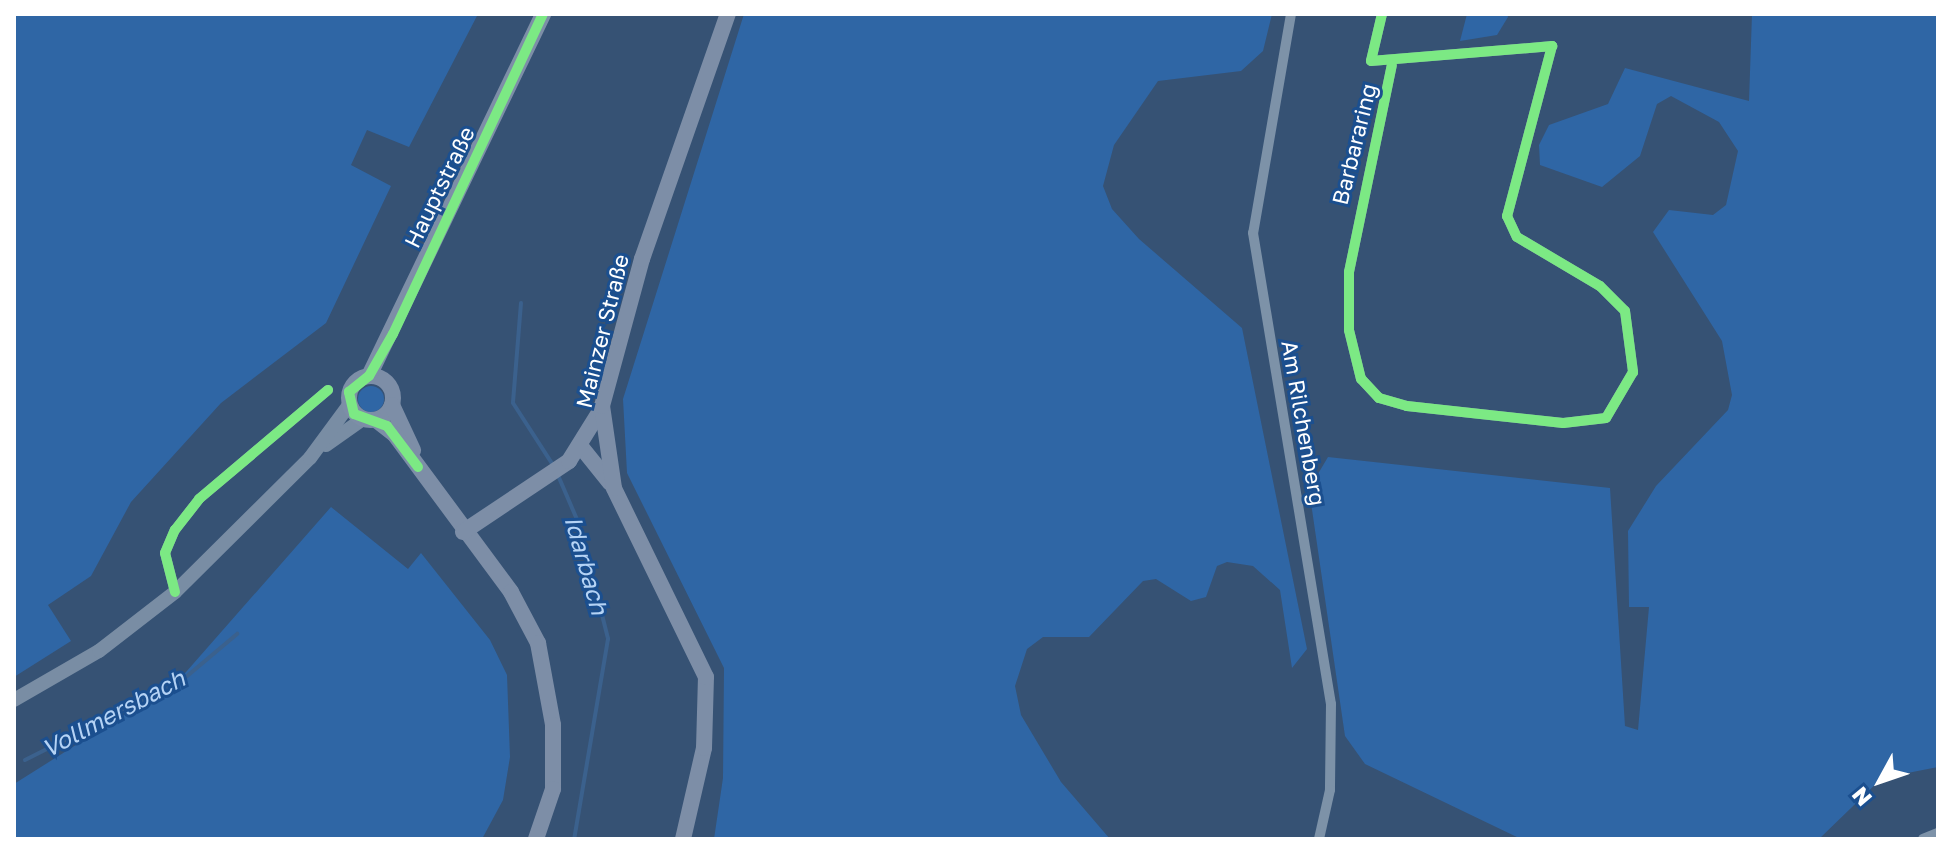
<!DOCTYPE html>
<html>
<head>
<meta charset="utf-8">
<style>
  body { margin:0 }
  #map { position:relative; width:1952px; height:853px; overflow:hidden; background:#365274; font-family:"Golos Text",sans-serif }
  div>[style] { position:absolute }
  .green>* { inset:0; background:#2f66a5 }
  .round { border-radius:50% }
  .stream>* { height:4px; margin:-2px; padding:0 2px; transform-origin:2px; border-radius:2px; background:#3b618d }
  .street>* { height:10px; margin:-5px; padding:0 5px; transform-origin:5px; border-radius:5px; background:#7d92a8 }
  .secondary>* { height:14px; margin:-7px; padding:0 7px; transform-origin:7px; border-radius:7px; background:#798da4 }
  .primary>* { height:16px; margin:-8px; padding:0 8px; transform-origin:8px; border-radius:8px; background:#7d8ea7 }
  .primary>.ring { margin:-8px; padding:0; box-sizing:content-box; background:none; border:16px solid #7d8ea7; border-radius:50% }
  .cycleway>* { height:10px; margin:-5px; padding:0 5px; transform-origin:5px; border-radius:5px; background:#7ce984 }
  span { translate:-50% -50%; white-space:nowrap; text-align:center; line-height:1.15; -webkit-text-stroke:6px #1b4f8f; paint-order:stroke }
  .street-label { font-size:22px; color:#fff }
  .water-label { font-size:24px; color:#b5d3f5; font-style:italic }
  .frame { position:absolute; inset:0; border:16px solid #fff; pointer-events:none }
  .north { position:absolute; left:1840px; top:741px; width:80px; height:80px; -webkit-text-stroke:6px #1b4f8f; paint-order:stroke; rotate:230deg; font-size:22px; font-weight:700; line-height:32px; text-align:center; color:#fff }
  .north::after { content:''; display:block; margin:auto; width:28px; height:36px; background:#fff; clip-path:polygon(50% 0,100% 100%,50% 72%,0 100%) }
</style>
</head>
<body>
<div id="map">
  <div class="green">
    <i style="clip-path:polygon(14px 14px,478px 14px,409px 147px,367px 130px,351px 165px,391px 186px,326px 323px,221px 403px,131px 502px,91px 576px,48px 605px,71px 641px,14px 677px)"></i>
    <i style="clip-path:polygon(744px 14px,1272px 14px,1263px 51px,1241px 71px,1158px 81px,1114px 145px,1103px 186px,1112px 209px,1139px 239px,1242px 328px,1307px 649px,1292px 668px,1280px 590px,1253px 566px,1227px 562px,1217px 566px,1206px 597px,1191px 601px,1156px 579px,1143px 581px,1089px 637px,1043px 637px,1027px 649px,1015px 686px,1021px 715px,1061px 782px,1110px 839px,714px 839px,723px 778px,724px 668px,627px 473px,623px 399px)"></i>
    <i style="clip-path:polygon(1467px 14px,1507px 14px,1508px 17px,1497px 35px,1460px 41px)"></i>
    <i style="clip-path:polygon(1752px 14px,1938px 14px,1938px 767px,1882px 778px,1819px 839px,1521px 839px,1365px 764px,1345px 736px,1309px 489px,1328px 457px,1610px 488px,1625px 726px,1638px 730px,1649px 607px,1629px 607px,1628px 531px,1656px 486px,1728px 410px,1732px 395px,1722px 341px,1653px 232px,1669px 210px,1713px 215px,1726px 205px,1738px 151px,1719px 122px,1671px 96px,1657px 104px,1640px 156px,1602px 187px,1540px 165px,1539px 145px,1549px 125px,1608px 104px,1625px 68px,1749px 101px)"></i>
    <i class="round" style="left:358px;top:386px;width:26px;height:26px"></i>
    <i style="clip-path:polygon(331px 507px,408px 569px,421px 553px,490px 640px,507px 675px,510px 757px,503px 800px,482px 839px,14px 839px,14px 784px,179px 680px)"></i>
  </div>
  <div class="stream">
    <i style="left:521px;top:303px;width:100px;rotate:94.6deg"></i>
    <i style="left:513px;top:403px;width:74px;rotate:57.2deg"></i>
    <i style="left:557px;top:473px;width:56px;rotate:66.7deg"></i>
    <i style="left:579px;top:524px;width:119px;rotate:75.8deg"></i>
    <i style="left:608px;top:639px;width:203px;rotate:99.6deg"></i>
    <i style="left:25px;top:760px;width:174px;rotate:-26.7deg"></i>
    <i style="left:180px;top:682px;width:75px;rotate:-40.1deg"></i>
  </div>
  <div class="street">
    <i style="left:1291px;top:14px;width:222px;rotate:99.8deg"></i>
    <i style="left:1253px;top:233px;width:477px;rotate:80.6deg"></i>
    <i style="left:1331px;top:704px;width:86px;rotate:90.7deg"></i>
    <i style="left:1330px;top:790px;width:50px;rotate:102.7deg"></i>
    <i style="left:1382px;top:14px;width:48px;rotate:103.2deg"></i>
    <i style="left:1371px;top:61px;width:182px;rotate:-4.7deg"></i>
    <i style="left:1552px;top:46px;width:176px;rotate:104.8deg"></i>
    <i style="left:1507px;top:216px;width:23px;rotate:65deg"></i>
    <i style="left:1517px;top:237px;width:96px;rotate:30.6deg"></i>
    <i style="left:1600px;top:286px;width:35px;rotate:45deg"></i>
    <i style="left:1625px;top:311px;width:62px;rotate:82.5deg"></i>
    <i style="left:1633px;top:372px;width:53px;rotate:120.4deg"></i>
    <i style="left:1606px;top:418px;width:43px;rotate:173.4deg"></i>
    <i style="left:1563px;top:423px;width:157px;rotate:-173.8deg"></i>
    <i style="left:1407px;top:406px;width:29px;rotate:-164deg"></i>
    <i style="left:1379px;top:398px;width:26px;rotate:-133deg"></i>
    <i style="left:1361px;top:379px;width:50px;rotate:-103.8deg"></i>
    <i style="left:1349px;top:330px;width:58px;rotate:-90deg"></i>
    <i style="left:1349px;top:272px;width:211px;rotate:-78.3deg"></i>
    <i style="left:175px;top:592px;width:40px;rotate:-104.4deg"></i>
    <i style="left:165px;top:553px;width:25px;rotate:-67deg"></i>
    <i style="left:175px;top:530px;width:39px;rotate:-52deg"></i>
    <i style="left:199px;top:499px;width:169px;rotate:-40.2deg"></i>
    <i style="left:1923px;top:839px;width:16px;rotate:-22deg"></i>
  </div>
  <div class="secondary">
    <i style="left:326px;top:445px;width:45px;rotate:-35.1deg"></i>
    <i style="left:14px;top:700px;width:98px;rotate:-30deg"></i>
    <i style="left:99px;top:651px;width:96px;rotate:-37.8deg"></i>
    <i style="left:175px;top:592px;width:190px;rotate:-44.8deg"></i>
    <i style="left:310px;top:458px;width:66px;rotate:-53.7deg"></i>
  </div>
  <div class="primary">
    <i class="ring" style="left:349px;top:376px;width:28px;height:28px"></i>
    <i style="left:369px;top:376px;width:402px;rotate:-64.3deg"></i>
    <i style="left:392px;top:405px;width:50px;rotate:65deg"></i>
    <i style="left:376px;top:420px;width:24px;rotate:38deg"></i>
    <i style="left:395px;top:435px;width:195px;rotate:53.5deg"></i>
    <i style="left:511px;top:592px;width:58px;rotate:62.1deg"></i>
    <i style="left:538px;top:643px;width:83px;rotate:79.6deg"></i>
    <i style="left:553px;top:725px;width:64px;rotate:90deg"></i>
    <i style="left:553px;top:789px;width:53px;rotate:108.8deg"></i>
    <i style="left:582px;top:448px;width:45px;rotate:51.3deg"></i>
    <i style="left:463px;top:532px;width:128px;rotate:-33.8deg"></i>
    <i style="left:569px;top:461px;width:59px;rotate:-58.2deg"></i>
    <i style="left:683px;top:839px;width:93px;rotate:-77deg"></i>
    <i style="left:704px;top:748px;width:71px;rotate:-88.4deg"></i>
    <i style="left:706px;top:677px;width:210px;rotate:-116deg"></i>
    <i style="left:614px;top:488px;width:83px;rotate:-98.3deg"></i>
    <i style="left:602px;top:406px;width:152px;rotate:-74.8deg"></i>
    <i style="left:642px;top:259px;width:260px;rotate:-70.7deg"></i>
  </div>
  <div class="cycleway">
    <i style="left:1382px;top:14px;width:48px;rotate:103.2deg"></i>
    <i style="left:1371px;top:61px;width:182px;rotate:-4.7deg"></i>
    <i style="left:1552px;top:46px;width:176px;rotate:104.8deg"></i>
    <i style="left:1507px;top:216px;width:23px;rotate:65deg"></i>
    <i style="left:1517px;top:237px;width:96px;rotate:30.6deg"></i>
    <i style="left:1600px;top:286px;width:35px;rotate:45deg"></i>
    <i style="left:1625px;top:311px;width:62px;rotate:82.5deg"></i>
    <i style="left:1633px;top:372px;width:53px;rotate:120.4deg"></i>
    <i style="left:1606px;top:418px;width:43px;rotate:173.4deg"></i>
    <i style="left:1563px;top:423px;width:157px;rotate:-173.8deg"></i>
    <i style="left:1407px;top:406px;width:29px;rotate:-164deg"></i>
    <i style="left:1379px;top:398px;width:26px;rotate:-133deg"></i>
    <i style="left:1361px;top:379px;width:50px;rotate:-103.8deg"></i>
    <i style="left:1349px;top:330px;width:58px;rotate:-90deg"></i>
    <i style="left:1349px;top:272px;width:211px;rotate:-78.3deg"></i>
    <i style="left:418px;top:467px;width:51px;rotate:-127.1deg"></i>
    <i style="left:387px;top:426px;width:35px;rotate:-160deg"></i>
    <i style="left:354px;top:414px;width:23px;rotate:-103deg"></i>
    <i style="left:349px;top:392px;width:26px;rotate:-39deg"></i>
    <i style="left:369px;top:376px;width:48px;rotate:-60.3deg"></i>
    <i style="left:393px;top:334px;width:353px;rotate:-64.9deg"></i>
    <i style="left:175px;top:592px;width:40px;rotate:-104.4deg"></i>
    <i style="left:165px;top:553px;width:25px;rotate:-67deg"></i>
    <i style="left:175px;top:530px;width:39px;rotate:-52deg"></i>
    <i style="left:199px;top:499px;width:169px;rotate:-40.2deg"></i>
  </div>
  <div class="street-label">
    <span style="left:1354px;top:144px;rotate:-76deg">Barbararing</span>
    <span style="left:439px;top:187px;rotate:-64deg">Hauptstraße</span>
    <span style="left:602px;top:331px;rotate:-76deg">Mainzer Straße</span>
    <span style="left:1304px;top:423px;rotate:80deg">Am Rilchenberg</span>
  </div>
  <div class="water-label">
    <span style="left:587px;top:565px;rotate:74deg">Idarbach</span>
    <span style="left:113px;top:713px;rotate:-28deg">Vollmersbach</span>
  </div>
  <div class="frame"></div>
  <div class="north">N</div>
</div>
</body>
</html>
